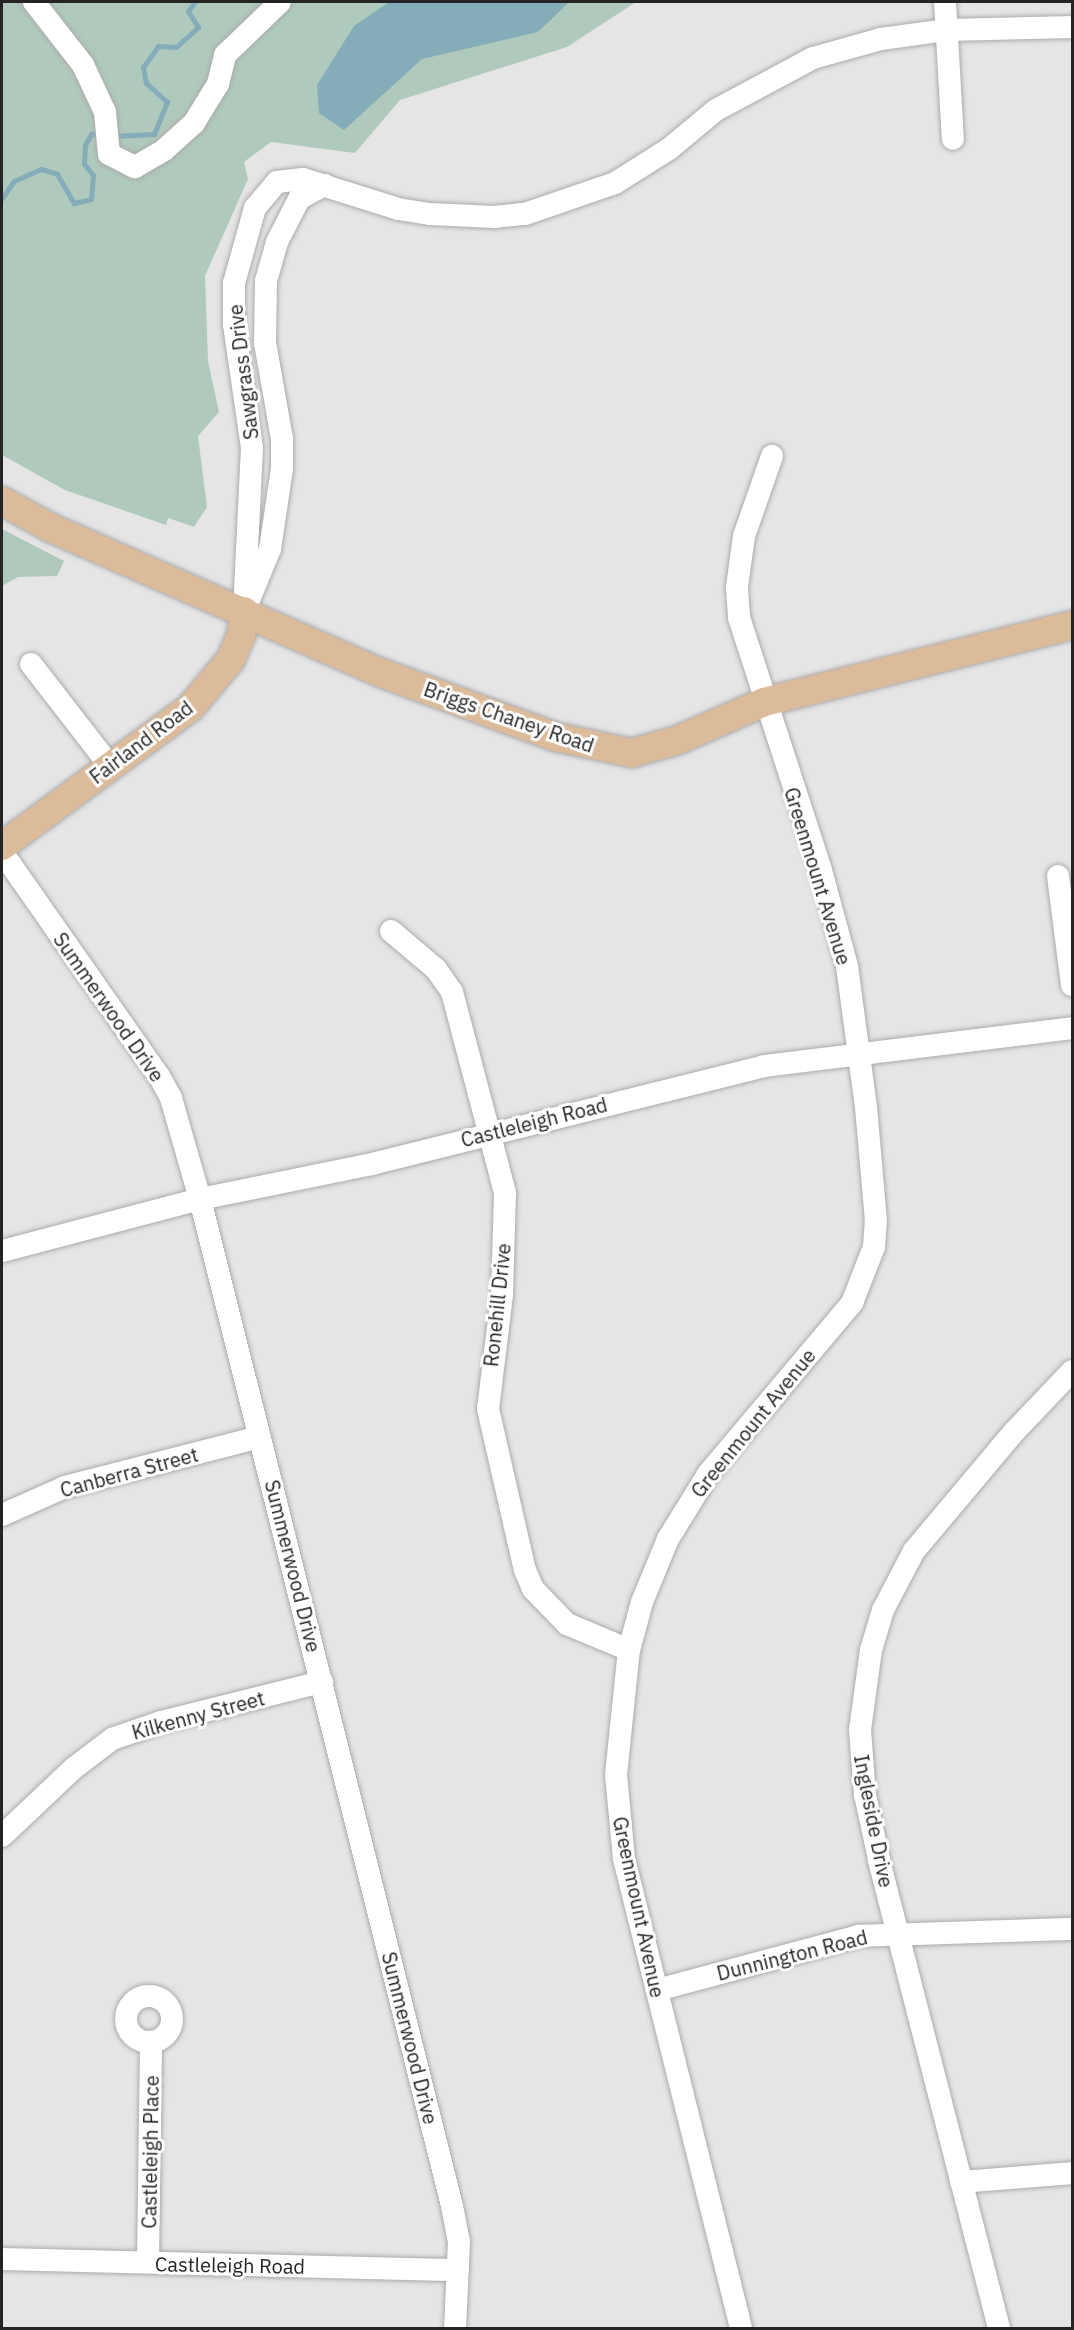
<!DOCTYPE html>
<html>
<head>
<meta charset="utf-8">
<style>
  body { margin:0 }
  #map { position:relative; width:1074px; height:2330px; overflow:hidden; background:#e5e5e6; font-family:"IBM Plex Sans",sans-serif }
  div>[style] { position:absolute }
  .green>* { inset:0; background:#afcabc }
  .water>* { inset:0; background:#84acb9 }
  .stream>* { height:5px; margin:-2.5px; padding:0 2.5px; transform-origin:2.5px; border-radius:2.5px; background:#84acb9 }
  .roads { filter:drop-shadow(0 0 2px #ababac) drop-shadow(0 0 2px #ababac) }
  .minor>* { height:22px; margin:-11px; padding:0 11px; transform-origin:11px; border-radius:11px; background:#fff }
  .minor>.ring { margin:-11px; padding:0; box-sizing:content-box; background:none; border:22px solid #fff; border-radius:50% }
  .major>* { height:28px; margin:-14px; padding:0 14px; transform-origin:14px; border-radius:14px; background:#dbbb9a }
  span { translate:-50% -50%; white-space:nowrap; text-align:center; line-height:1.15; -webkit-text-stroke:6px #fff; paint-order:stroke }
  .street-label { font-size:20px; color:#242425 }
  .frame { position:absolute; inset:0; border:3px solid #242425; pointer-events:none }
</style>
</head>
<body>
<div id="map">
  <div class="green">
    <i style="clip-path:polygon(2px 2px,636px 2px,567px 47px,400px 100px,355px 153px,271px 142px,244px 162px,248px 179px,205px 276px,208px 361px,219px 412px,198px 436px,207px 507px,194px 527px,168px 518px,166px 525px,65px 490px,2px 455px)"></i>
    <i style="clip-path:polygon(2px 529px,64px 561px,57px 576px,18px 577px,2px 586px)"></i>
  </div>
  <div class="water">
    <i style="clip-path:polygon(389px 2px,569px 2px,538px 32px,422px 59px,344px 130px,319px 113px,317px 85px,354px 26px)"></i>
  </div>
  <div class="stream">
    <i style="left:114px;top:136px;width:40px;rotate:-2.9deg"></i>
    <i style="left:154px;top:134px;width:35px;rotate:-68deg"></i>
    <i style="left:167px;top:102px;width:28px;rotate:-138deg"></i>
    <i style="left:146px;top:83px;width:16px;rotate:-101deg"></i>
    <i style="left:143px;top:67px;width:26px;rotate:-54deg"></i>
    <i style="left:158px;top:46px;width:18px;rotate:3deg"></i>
    <i style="left:176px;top:47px;width:30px;rotate:-42deg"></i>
    <i style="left:198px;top:27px;width:19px;rotate:-122deg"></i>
    <i style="left:188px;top:11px;width:11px;rotate:-52deg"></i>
    <i style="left:2px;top:198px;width:21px;rotate:-55deg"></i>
    <i style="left:14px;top:181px;width:30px;rotate:-24deg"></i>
    <i style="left:41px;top:169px;width:17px;rotate:17deg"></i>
    <i style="left:57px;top:174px;width:34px;rotate:60deg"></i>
    <i style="left:74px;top:203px;width:17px;rotate:-13deg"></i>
    <i style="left:91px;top:199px;width:24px;rotate:-85deg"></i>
    <i style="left:93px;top:175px;width:14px;rotate:-129deg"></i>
    <i style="left:84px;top:164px;width:19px;rotate:-87deg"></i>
    <i style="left:85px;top:145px;width:13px;rotate:-61deg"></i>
    <i style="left:91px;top:134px;width:11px;rotate:5deg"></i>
  </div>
  <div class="roads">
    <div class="minor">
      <i style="left:34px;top:2px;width:80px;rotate:52.1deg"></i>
      <i style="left:83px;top:65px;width:52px;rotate:64.9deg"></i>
      <i style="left:105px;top:112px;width:42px;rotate:84.6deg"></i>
      <i style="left:109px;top:154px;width:29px;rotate:27deg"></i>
      <i style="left:135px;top:167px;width:34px;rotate:-30deg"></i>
      <i style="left:164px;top:150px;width:40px;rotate:-42deg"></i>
      <i style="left:194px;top:123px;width:46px;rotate:-58.4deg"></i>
      <i style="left:218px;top:84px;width:30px;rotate:-76deg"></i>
      <i style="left:225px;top:55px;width:76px;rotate:-43.9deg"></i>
      <i style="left:945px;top:2px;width:137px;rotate:86.7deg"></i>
      <i style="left:246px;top:607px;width:63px;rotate:-67.5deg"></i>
      <i style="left:270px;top:549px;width:81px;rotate:-81.5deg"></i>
      <i style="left:282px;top:469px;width:30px;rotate:-90deg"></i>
      <i style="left:282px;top:439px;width:97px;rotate:-100deg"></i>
      <i style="left:265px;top:343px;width:62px;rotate:-89.1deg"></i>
      <i style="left:266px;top:281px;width:41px;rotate:-74.2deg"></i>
      <i style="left:277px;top:242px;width:48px;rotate:-62.9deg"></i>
      <i style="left:299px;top:199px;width:29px;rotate:-29deg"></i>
      <i style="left:244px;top:611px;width:163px;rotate:-87.2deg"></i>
      <i style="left:252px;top:448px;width:125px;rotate:-98.3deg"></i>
      <i style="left:234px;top:324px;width:41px;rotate:-90deg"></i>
      <i style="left:234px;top:283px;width:78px;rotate:-74.4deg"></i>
      <i style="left:255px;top:208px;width:34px;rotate:-50deg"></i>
      <i style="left:277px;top:182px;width:26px;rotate:-7deg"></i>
      <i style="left:303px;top:179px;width:100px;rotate:17.5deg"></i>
      <i style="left:398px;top:209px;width:32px;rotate:9deg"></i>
      <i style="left:430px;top:214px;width:64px;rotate:2.7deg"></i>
      <i style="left:494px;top:217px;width:31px;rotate:-6deg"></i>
      <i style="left:525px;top:214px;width:95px;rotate:-19deg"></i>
      <i style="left:615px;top:183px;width:64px;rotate:-32.2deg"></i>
      <i style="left:669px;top:149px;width:61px;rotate:-39.7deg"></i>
      <i style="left:716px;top:110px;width:110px;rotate:-28.2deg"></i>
      <i style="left:813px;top:58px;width:71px;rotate:-15.6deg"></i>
      <i style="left:881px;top:39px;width:67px;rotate:-7.8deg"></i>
      <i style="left:947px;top:30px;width:125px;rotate:-1.4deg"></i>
      <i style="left:31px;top:664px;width:130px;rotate:52.2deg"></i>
      <i style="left:2px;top:852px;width:274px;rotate:55deg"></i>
      <i style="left:159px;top:1076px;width:25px;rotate:61deg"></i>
      <i style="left:171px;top:1098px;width:105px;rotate:74deg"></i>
      <i style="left:200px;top:1199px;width:1038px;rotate:75.95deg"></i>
      <i style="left:452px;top:2206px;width:36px;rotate:79deg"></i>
      <i style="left:459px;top:2241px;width:87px;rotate:92.6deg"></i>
      <i style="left:1058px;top:876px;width:110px;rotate:82.7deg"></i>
      <i style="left:391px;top:931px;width:59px;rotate:40.2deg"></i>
      <i style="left:436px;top:969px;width:28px;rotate:55deg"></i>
      <i style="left:452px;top:992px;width:208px;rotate:75.2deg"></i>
      <i style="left:505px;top:1193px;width:102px;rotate:91.7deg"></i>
      <i style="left:502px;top:1295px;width:115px;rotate:97deg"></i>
      <i style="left:488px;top:1409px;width:165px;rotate:77.1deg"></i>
      <i style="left:525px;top:1570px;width:21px;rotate:67deg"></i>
      <i style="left:533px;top:1589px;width:49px;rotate:45.8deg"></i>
      <i style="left:567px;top:1624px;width:67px;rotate:22.8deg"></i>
      <i style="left:2px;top:1251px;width:205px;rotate:-14.7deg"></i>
      <i style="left:200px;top:1199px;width:176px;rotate:-11.5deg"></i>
      <i style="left:372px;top:1164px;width:404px;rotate:-14deg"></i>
      <i style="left:764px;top:1066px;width:310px;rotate:-7deg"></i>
      <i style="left:2px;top:1515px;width:69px;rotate:-24deg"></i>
      <i style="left:65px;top:1487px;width:201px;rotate:-14.4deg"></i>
      <i style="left:2px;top:1836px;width:99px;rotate:-43.4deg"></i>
      <i style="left:74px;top:1768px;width:48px;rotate:-37.3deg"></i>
      <i style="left:112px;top:1739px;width:52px;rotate:-19.1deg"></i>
      <i style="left:161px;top:1722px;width:166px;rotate:-14deg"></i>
      <i style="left:657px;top:1990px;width:208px;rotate:-15deg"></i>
      <i style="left:858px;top:1936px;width:214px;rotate:-1.9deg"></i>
      <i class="ring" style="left:126px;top:1996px;width:24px;height:24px"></i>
      <i style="left:961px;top:2182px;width:111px;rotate:-4.6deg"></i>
      <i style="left:2px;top:2259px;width:456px;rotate:1.4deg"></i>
      <i style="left:148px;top:2262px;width:220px;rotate:-89.2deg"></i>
      <i style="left:741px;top:2328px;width:483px;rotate:-104deg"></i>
      <i style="left:624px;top:1859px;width:84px;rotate:-95.4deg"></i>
      <i style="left:616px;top:1775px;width:126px;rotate:-84.1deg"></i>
      <i style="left:629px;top:1650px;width:50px;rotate:-74.8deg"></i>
      <i style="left:642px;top:1602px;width:68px;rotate:-67.6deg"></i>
      <i style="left:668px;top:1539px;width:76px;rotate:-58.4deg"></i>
      <i style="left:708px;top:1474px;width:224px;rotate:-49.9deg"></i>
      <i style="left:852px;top:1303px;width:60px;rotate:-68.6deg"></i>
      <i style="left:874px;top:1247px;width:26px;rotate:-86deg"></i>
      <i style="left:876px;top:1221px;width:114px;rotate:-95deg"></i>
      <i style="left:866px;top:1107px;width:142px;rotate:-97.7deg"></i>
      <i style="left:847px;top:966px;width:99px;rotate:-105.2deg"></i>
      <i style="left:821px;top:870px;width:266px;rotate:-108deg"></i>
      <i style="left:739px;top:617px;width:30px;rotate:-94deg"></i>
      <i style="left:737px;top:587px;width:51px;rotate:-82.2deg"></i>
      <i style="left:744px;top:536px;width:85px;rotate:-70.7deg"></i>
      <i style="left:999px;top:2328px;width:484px;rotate:-104.4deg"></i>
      <i style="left:879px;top:1859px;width:66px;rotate:-102.3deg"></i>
      <i style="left:865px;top:1795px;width:65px;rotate:-94.4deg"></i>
      <i style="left:860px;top:1730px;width:81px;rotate:-82.2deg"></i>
      <i style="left:871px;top:1650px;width:42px;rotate:-73.3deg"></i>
      <i style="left:883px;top:1610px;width:67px;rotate:-62.3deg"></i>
      <i style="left:914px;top:1551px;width:155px;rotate:-50deg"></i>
      <i style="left:1014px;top:1432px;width:84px;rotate:-46.4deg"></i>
    </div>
    <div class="major">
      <i style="left:2px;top:501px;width:56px;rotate:28.9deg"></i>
      <i style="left:51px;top:528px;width:358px;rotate:23.7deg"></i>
      <i style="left:379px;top:672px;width:189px;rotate:20.2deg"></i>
      <i style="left:556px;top:737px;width:78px;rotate:11.9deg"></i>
      <i style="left:632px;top:753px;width:48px;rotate:-15.8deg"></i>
      <i style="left:678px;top:740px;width:94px;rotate:-23.8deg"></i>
      <i style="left:764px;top:702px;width:317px;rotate:-14deg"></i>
      <i style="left:2px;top:846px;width:233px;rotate:-36.3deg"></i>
      <i style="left:190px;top:708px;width:64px;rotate:-50.1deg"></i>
      <i style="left:231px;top:659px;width:25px;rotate:-67deg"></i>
      <i style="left:241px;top:636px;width:25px;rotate:-83deg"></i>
    </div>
  </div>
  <div class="street-label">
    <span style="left:243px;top:372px;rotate:-97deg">Sawgrass Drive</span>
    <span style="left:509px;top:717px;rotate:19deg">Briggs Chaney Road</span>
    <span style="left:141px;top:742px;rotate:-37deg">Fairland Road</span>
    <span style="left:818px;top:876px;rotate:73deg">Greenmount Avenue</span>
    <span style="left:109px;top:1007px;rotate:55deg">Summerwood Drive</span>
    <span style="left:534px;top:1122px;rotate:-14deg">Castleleigh Road</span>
    <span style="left:497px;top:1305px;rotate:-84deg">Ronehill Drive</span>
    <span style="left:753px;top:1423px;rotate:-51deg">Greenmount Avenue</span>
    <span style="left:129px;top:1472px;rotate:-15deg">Canberra Street</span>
    <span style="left:293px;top:1566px;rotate:76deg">Summerwood Drive</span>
    <span style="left:198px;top:1715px;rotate:-15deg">Kilkenny Street</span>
    <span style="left:874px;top:1821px;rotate:79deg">Ingleside Drive</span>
    <span style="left:639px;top:1907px;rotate:78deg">Greenmount Avenue</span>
    <span style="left:792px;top:1955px;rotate:-14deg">Dunnington Road</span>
    <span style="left:410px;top:2038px;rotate:76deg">Summerwood Drive</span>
    <span style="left:150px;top:2152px;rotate:-89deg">Castleleigh Place</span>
    <span style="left:230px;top:2265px;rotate:1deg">Castleleigh Road</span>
  </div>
  <div class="frame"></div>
</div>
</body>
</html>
